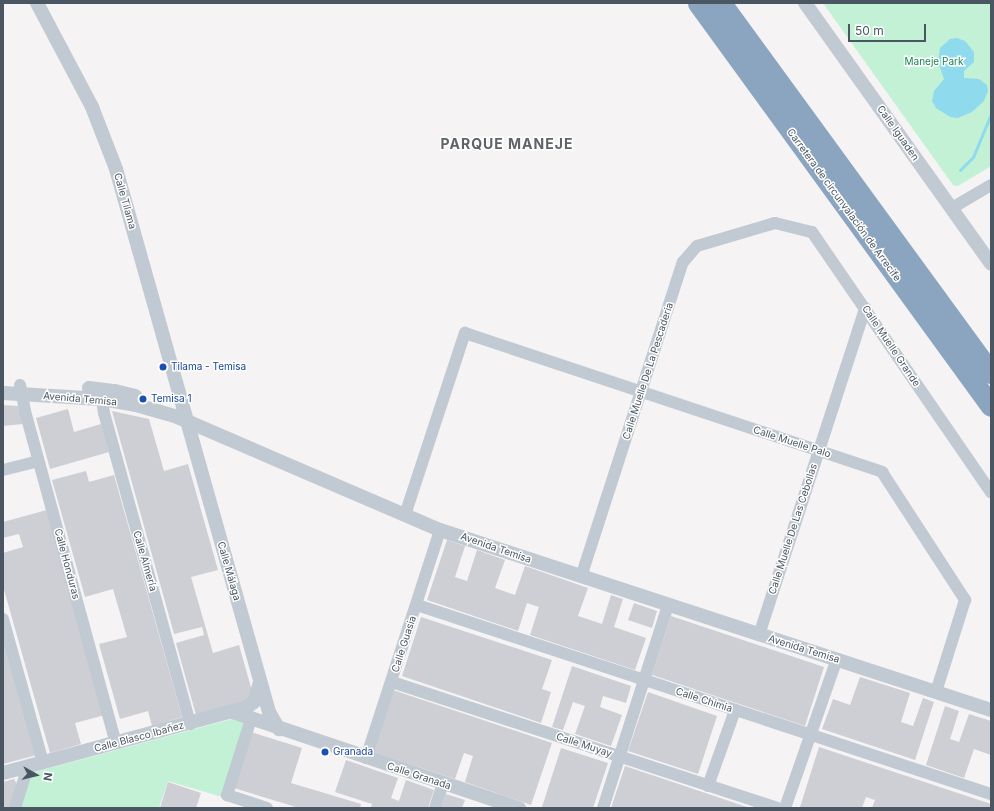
<!DOCTYPE html>
<html>
<head>
<meta charset="utf-8">
<style>
  body { margin:0 }
  #map { position:relative; width:994px; height:811px; overflow:hidden; background:#f5f3f3; font-family:Inter,sans-serif }
  div>[style] { position:absolute }
  .green>* { inset:0; background:#c3f1d5 }
  .water>* { inset:0; background:#90daee }
  .stream>* { height:3px; margin:-1.5px; padding:0 1.5px; transform-origin:1.5px; border-radius:1.5px; background:#90daee }
  .building>* { inset:0; background:#cdcfd5 }
  .minor>* { height:12px; margin:-6px; padding:0 6px; transform-origin:6px; border-radius:6px; background:#c1cad2 }
  .tertiary>* { height:14px; margin:-7px; padding:0 7px; transform-origin:7px; border-radius:7px; background:#c1cad2 }
  .motorway>* { height:21px; margin:-10.5px; padding:0 10.5px; transform-origin:10.5px; border-radius:10.5px; background:#8ba5c1 }
  .dots>* { width:11px; height:11px; translate:-50% -50%; box-sizing:border-box; border:2px solid #fff; border-radius:50% }
  span { translate:-50% -50%; white-space:nowrap; text-align:center; line-height:1.15; -webkit-text-stroke:3px #fff; paint-order:stroke }
  .park-label { font-size:10px; color:#17864f }
  .street-label { font-size:10px; color:#4a5661 }
  .transit-label { font-size:10px; color:#164399 }
  .left { translate:0 -50%; text-align:left }
  .district-label { font-size:14px; color:#5f6368; font-weight:700; letter-spacing:1px }
  .frame { position:absolute; inset:0; border:4px solid #4a5661; pointer-events:none }
  .north { position:absolute; left:16px; top:755px; width:40px; height:40px; -webkit-text-stroke:3px #fff; paint-order:stroke; rotate:98deg; font-size:11px; font-weight:700; line-height:16px; text-align:center; color:#4a5661 }
  .north::after { content:''; display:block; margin:auto; width:14px; height:18px; background:#4a5661; clip-path:polygon(50% 0,100% 100%,50% 72%,0 100%) }
  .scale { position:absolute; left:848px; top:24px; width:78px; height:18px; box-sizing:border-box; border:2px solid #4a5661; border-top:0; padding-left:5px; font-size:12px; line-height:14px; white-space:nowrap; color:#4a5661; -webkit-text-stroke:3px #fff; paint-order:stroke }
</style>
</head>
<body>
<div id="map">
  <div class="green">
    <i style="clip-path:polygon(823px 3px,991px 3px,991px 166px,958px 186px,953px 185px)"></i>
    <i style="clip-path:polygon(236px 718px,247px 722px,222px 797px,168px 781px,159px 808px,20px 808px,31px 773px)"></i>
  </div>
  <div class="water">
    <i style="clip-path:polygon(957px 38px,965px 41px,974px 52px,974px 62px,964px 71px,964px 78px,979px 79px,987px 85px,988px 91px,984px 101px,972px 112px,958px 118px,950px 117px,936px 108px,932px 101px,934px 91px,944px 79px,938px 62px,940px 48px,950px 39px)"></i>
  </div>
  <div class="stream">
    <i style="left:960px;top:170px;width:18px;rotate:-45deg"></i>
    <i style="left:973px;top:157px;width:47px;rotate:-67.3deg"></i>
  </div>
  <div class="building">
    <i style="clip-path:polygon(3px 405px,18px 406px,23px 424px,3px 426px)"></i>
    <i style="clip-path:polygon(68px 409px,74px 432px,101px 424px,109px 452px,50px 469px,36px 418px)"></i>
    <i style="clip-path:polygon(112px 411px,149px 419px,164px 471px,188px 464px,218px 570px,191px 577px,213px 653px,239px 645px,254px 698px,196px 715px,176px 643px,204px 635px,202px 627px,174px 634px)"></i>
    <i style="clip-path:polygon(86px 471px,89px 482px,114px 475px,182px 717px,152px 726px,148px 711px,120px 719px,99px 644px,127px 637px,113px 589px,85px 597px,52px 480px)"></i>
    <i style="clip-path:polygon(47px 510px,105px 715px,75px 723px,81px 744px,50px 753px,3px 586px,3px 553px,23px 547px,19px 534px,3px 538px,3px 522px)"></i>
    <i style="clip-path:polygon(447px 540px,465px 546px,455px 577px,467px 581px,477px 550px,505px 560px,495px 588px,515px 595px,525px 566px,588px 588px,578px 616px,602px 624px,611px 595px,623px 599px,614px 627px,646px 638px,635px 670px,530px 635px,539px 607px,527px 603px,518px 631px,427px 600px)"></i>
    <i style="clip-path:polygon(634px 603px,657px 611px,652px 628px,628px 620px)"></i>
    <i style="clip-path:polygon(671px 616px,824px 667px,805px 726px,652px 675px)"></i>
    <i style="clip-path:polygon(421px 617px,552px 660px,542px 689px,551px 692px,541px 723px,402px 676px)"></i>
    <i style="clip-path:polygon(3px 638px,37px 755px,3px 764px)"></i>
    <i style="clip-path:polygon(572px 666px,631px 686px,626px 703px,603px 696px,600px 707px,622px 715px,611px 746px,575px 734px,585px 706px,573px 702px,563px 730px,552px 727px)"></i>
    <i style="clip-path:polygon(860px 677px,910px 693px,901px 722px,913px 726px,923px 698px,934px 702px,915px 760px,822px 729px,833px 699px,850px 705px)"></i>
    <i style="clip-path:polygon(393px 690px,552px 743px,531px 805px,465px 782px,473px 756px,464px 753px,455px 779px,373px 752px)"></i>
    <i style="clip-path:polygon(648px 692px,717px 716px,698px 774px,628px 751px)"></i>
    <i style="clip-path:polygon(945px 706px,959px 711px,950px 739px,959px 742px,969px 714px,991px 721px,991px 755px,974px 749px,964px 778px,926px 765px)"></i>
    <i style="clip-path:polygon(251px 732px,302px 748px,291px 783px,361px 804px,360px 808px,299px 808px,234px 788px)"></i>
    <i style="clip-path:polygon(819px 747px,991px 804px,991px 808px,872px 808px,875px 800px,866px 797px,862px 808px,800px 807px)"></i>
    <i style="clip-path:polygon(561px 748px,608px 763px,593px 808px,542px 807px)"></i>
    <i style="clip-path:polygon(346px 760px,398px 778px,391px 798px,399px 801px,406px 780px,434px 790px,428px 808px,371px 808px,372px 804px,335px 792px)"></i>
    <i style="clip-path:polygon(625px 766px,750px 808px,611px 808px)"></i>
    <i style="clip-path:polygon(14px 779px,18px 786px,10px 808px,3px 808px,3px 782px)"></i>
    <i style="clip-path:polygon(168px 782px,201px 793px,196px 808px,160px 808px)"></i>
    <i style="clip-path:polygon(446px 794px,465px 800px,462px 808px,441px 808px)"></i>
  </div>
  <div class="minor">
    <i style="left:952px;top:208px;width:45px;rotate:-30.5deg"></i>
    <i style="left:20px;top:385px;width:26px;rotate:79deg"></i>
    <i style="left:25px;top:411px;width:344px;rotate:74.7deg"></i>
    <i style="left:102px;top:399px;width:14px;rotate:82deg"></i>
    <i style="left:104px;top:413px;width:323px;rotate:74.5deg"></i>
    <i style="left:3px;top:470px;width:36px;rotate:-14deg"></i>
    <i style="left:405px;top:515px;width:192px;rotate:-71.8deg"></i>
    <i style="left:465px;top:333px;width:440px;rotate:18.4deg"></i>
    <i style="left:882px;top:472px;width:153px;rotate:57deg"></i>
    <i style="left:965px;top:600px;width:96px;rotate:107.5deg"></i>
    <i style="left:581px;top:577px;width:331px;rotate:-72.1deg"></i>
    <i style="left:683px;top:262px;width:21px;rotate:-49deg"></i>
    <i style="left:697px;top:246px;width:81px;rotate:-16.4deg"></i>
    <i style="left:775px;top:223px;width:38px;rotate:14deg"></i>
    <i style="left:812px;top:232px;width:316px;rotate:55.5deg"></i>
    <i style="left:417px;top:605px;width:604px;rotate:18.23deg"></i>
    <i style="left:3px;top:619px;width:148px;rotate:74.4deg"></i>
    <i style="left:759px;top:635px;width:344px;rotate:-72deg"></i>
    <i style="left:392px;top:682px;width:405px;rotate:18.1deg"></i>
    <i style="left:251px;top:719px;width:80px;rotate:107.5deg"></i>
    <i style="left:227px;top:795px;width:42px;rotate:18deg"></i>
    <i style="left:366px;top:758px;width:240px;rotate:-72deg"></i>
    <i style="left:708px;top:786px;width:81px;rotate:-70.4deg"></i>
    <i style="left:15px;top:808px;width:44px;rotate:-72.8deg"></i>
    <i style="left:435px;top:808px;width:25px;rotate:-72deg"></i>
    <i style="left:603px;top:808px;width:213px;rotate:-72.2deg"></i>
    <i style="left:785px;top:808px;width:158px;rotate:-70.8deg"></i>
  </div>
  <div class="tertiary">
    <i style="left:37px;top:3px;width:118px;rotate:62.1deg"></i>
    <i style="left:92px;top:107px;width:66px;rotate:68.8deg"></i>
    <i style="left:116px;top:169px;width:564px;rotate:74.26deg"></i>
    <i style="left:269px;top:712px;width:20px;rotate:60deg"></i>
    <i style="left:805px;top:3px;width:320px;rotate:54.5deg"></i>
    <i style="left:89px;top:388px;width:26px;rotate:7deg"></i>
    <i style="left:115px;top:391px;width:21px;rotate:14deg"></i>
    <i style="left:3px;top:393px;width:99px;rotate:3.5deg"></i>
    <i style="left:102px;top:399px;width:35px;rotate:10deg"></i>
    <i style="left:136px;top:405px;width:41px;rotate:15.8deg"></i>
    <i style="left:175px;top:416px;width:288px;rotate:23.3deg"></i>
    <i style="left:440px;top:530px;width:580px;rotate:18.09deg"></i>
    <i style="left:233px;top:712px;width:302px;rotate:18.6deg"></i>
    <i style="left:3px;top:773px;width:253px;rotate:-15.1deg"></i>
    <i style="left:247px;top:707px;width:9px;rotate:-36deg"></i>
    <i style="left:254px;top:702px;width:21px;rotate:-73deg"></i>
  </div>
  <div class="motorway">
    <i style="left:698px;top:3px;width:498px;rotate:54deg"></i>
    <i style="left:721px;top:3px;width:458px;rotate:53.9deg"></i>
  </div>
  <div class="dots">
    <i style="left:163px;top:367px;background:#1a4fb4"></i>
    <i style="left:143px;top:399px;background:#1a4fb4"></i>
    <i style="left:325px;top:752px;background:#1a4fb4"></i>
  </div>
  <div class="park-label">
    <span style="left:934px;top:62px">Maneje Park</span>
  </div>
  <div class="street-label">
    <span style="left:898px;top:133px;rotate:55deg">Calle Iguaden</span>
    <span style="left:125px;top:201px;rotate:74deg">Calle Tilama</span>
    <span style="left:844px;top:205px;rotate:54deg">Carretera de circunvalación de Arrecife</span>
    <span style="left:891px;top:346px;rotate:56deg">Calle Muelle Grande</span>
    <span style="left:648px;top:371px;rotate:-72deg">Calle Muelle De La Pescaderia</span>
    <span style="left:80px;top:399px;rotate:5deg">Avenida Temisa</span>
    <span style="left:792px;top:442px;rotate:18deg">Calle Muelle Palo</span>
    <span style="left:793px;top:529px;rotate:-72deg">Calle Muelle De Las Cebollas</span>
    <span style="left:496px;top:548px;rotate:19deg">Avenida Temisa</span>
    <span style="left:145px;top:561px;rotate:74deg">Calle Almería</span>
    <span style="left:67px;top:564px;rotate:75deg">Calle Honduras</span>
    <span style="left:229px;top:571px;rotate:74deg">Calle Málaga</span>
    <span style="left:404px;top:644px;rotate:-72deg">Calle Guasia</span>
    <span style="left:804px;top:649px;rotate:17deg">Avenida Temisa</span>
    <span style="left:704px;top:700px;rotate:18deg">Calle Chimia</span>
    <span style="left:139px;top:737px;rotate:-15deg">Calle Blasco Ibañez</span>
    <span style="left:584px;top:745px;rotate:18deg">Calle Muyay</span>
    <span style="left:419px;top:776px;rotate:18deg">Calle Granada</span>
  </div>
  <div class="transit-label">
    <span class="left" style="left:171px;top:367px">Tilama - Temisa</span>
    <span class="left" style="left:151px;top:399px">Temisa 1</span>
    <span class="left" style="left:333px;top:752px">Granada</span>
  </div>
  <div class="district-label">
    <span style="left:507px;top:144px">PARQUE MANEJE</span>
  </div>
  <div class="frame"></div>
  <div class="north">N</div>
  <div class="scale">50 m</div>
</div>
</body>
</html>
